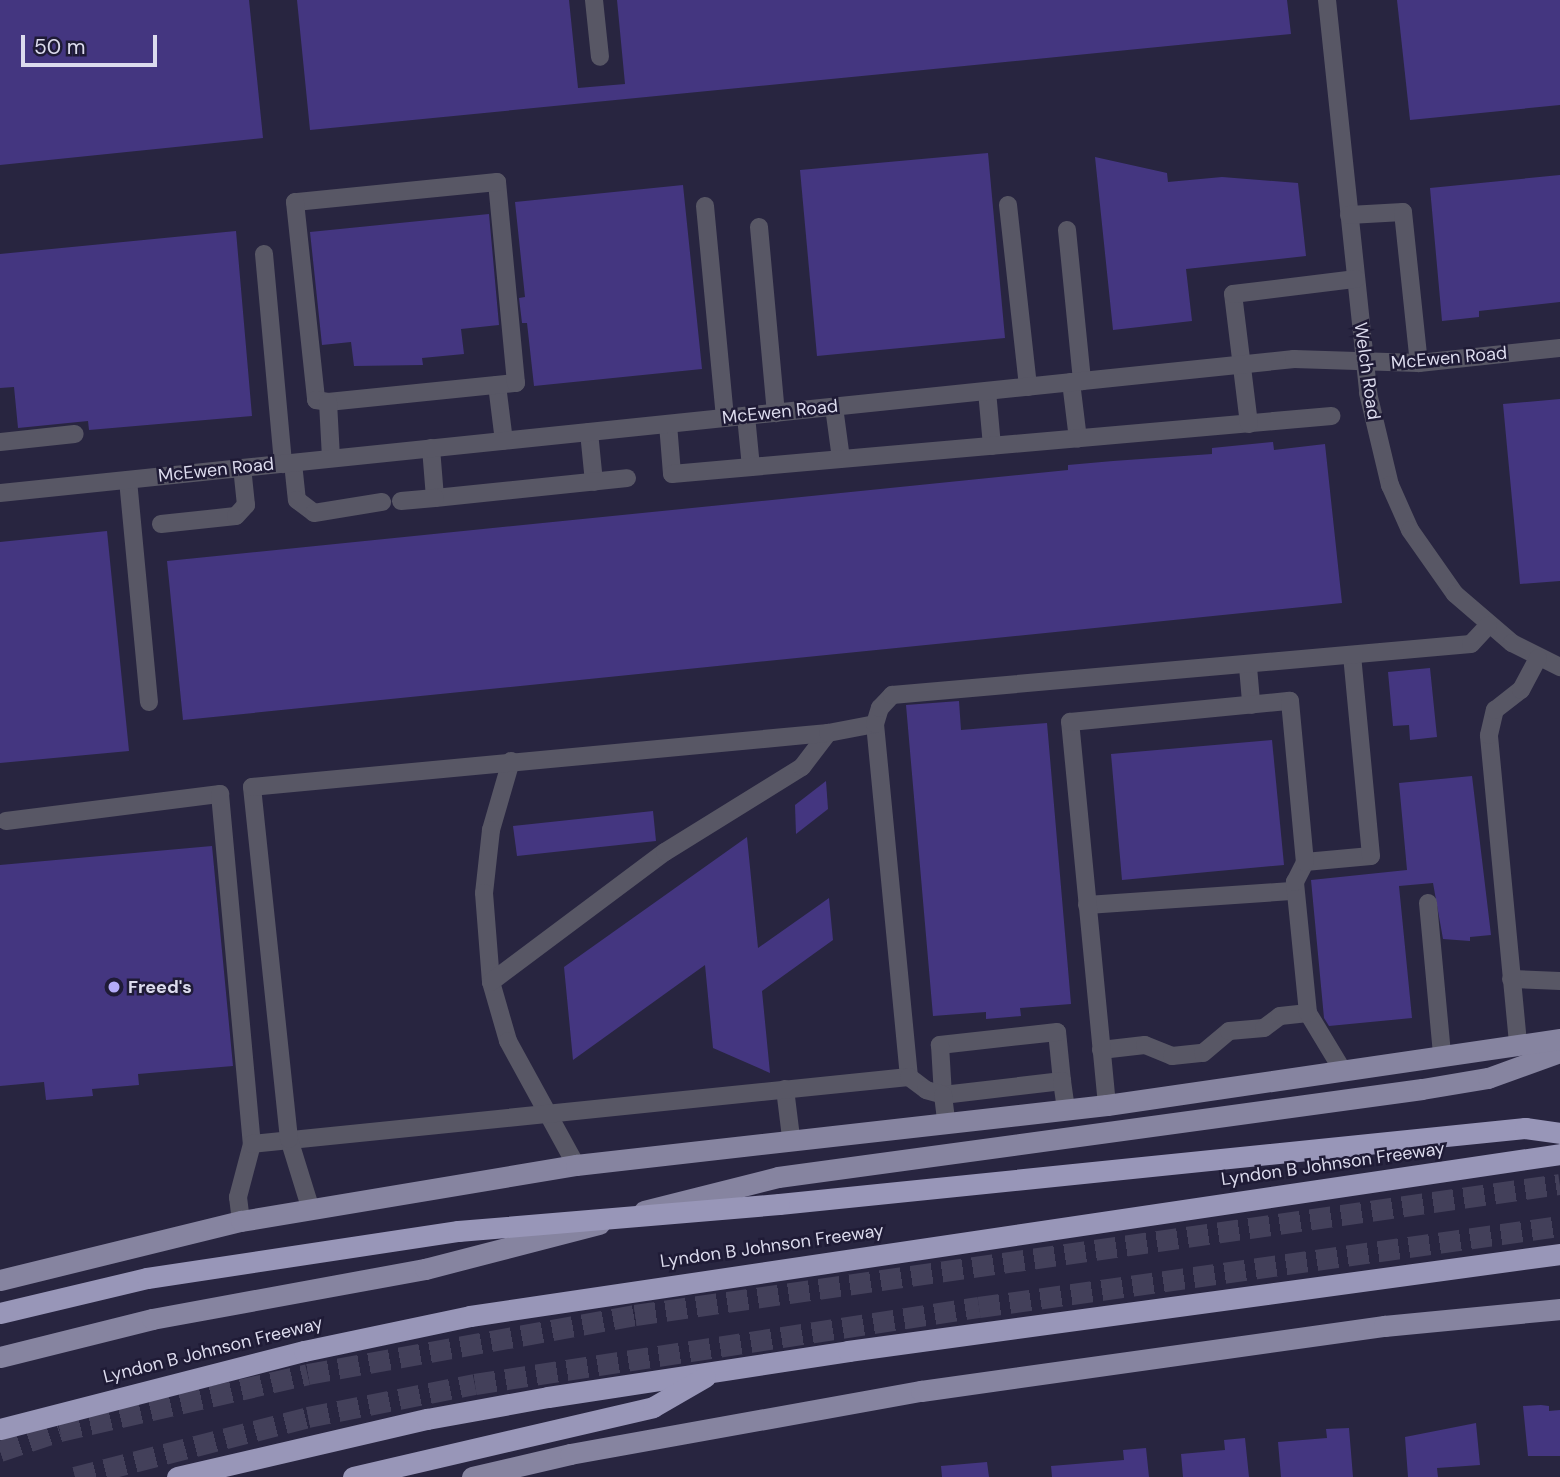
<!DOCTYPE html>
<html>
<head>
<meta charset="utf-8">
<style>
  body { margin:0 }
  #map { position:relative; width:1560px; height:1477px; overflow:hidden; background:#282540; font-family:"DM Sans",sans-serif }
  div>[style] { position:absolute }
  .building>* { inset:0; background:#443680 }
  .highway-tunnel>* { height:21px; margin-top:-10.5px; transform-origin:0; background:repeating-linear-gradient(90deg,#43405a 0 21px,transparent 0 31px) }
  .minor>* { height:18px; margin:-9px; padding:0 9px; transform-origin:9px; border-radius:9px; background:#585765 }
  .major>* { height:21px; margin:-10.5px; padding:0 10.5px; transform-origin:10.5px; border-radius:10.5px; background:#8684a0 }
  .highway>* { height:21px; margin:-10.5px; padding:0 10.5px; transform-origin:10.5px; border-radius:10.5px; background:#9896b8 }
  .highway-bridge>* { height:21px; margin:-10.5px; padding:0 10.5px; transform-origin:10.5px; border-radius:10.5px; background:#9896b8 }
  .dots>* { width:19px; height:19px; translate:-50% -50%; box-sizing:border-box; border:4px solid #1f1b36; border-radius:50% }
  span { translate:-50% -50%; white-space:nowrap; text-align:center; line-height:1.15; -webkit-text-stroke:5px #1f1b36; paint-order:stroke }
  .street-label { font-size:18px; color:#dcdbed }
  .poi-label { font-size:18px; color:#dcdbed; font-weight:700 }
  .left { translate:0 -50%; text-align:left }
  .scale { position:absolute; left:21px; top:35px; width:136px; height:32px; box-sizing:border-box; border:4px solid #dcdbed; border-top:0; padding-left:9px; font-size:21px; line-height:24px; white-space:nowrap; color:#dcdbed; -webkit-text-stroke:5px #1f1b36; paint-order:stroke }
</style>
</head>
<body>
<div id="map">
  <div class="building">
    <i style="clip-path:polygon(0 0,249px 0,263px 138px,0 165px)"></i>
    <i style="clip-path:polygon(297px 0,569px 0,578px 88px,625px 84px,617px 0,1287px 0,1291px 34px,310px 130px)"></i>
    <i style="clip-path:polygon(1397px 0,1560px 0,1560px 105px,1410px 120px)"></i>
    <i style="clip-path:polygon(988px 153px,1005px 338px,817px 356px,800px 170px)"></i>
    <i style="clip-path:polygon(1095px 157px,1167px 173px,1168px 182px,1222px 177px,1298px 183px,1306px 256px,1186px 269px,1192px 321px,1113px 330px)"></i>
    <i style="clip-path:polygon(1560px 175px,1560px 302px,1479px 311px,1479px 317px,1442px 321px,1430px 188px)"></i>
    <i style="clip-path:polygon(683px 185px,702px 369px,534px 386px,527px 323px,522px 323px,519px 298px,525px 297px,515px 202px)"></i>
    <i style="clip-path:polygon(489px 214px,499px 325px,461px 329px,464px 354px,422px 358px,423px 365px,354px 366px,351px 342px,322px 345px,310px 232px)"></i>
    <i style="clip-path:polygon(236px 231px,252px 416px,89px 430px,88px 421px,18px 428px,14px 387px,0 388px,0 254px)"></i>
    <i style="clip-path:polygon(1560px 399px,1560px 581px,1520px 584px,1503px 404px)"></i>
    <i style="clip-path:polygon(1273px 442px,1274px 450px,1325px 444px,1342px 603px,183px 720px,167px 561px,1068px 470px,1068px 465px,1113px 461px,1212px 454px,1212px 448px)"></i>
    <i style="clip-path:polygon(107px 531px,129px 751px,0 763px,0 542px)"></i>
    <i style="clip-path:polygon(1430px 668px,1437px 737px,1410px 740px,1409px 725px,1393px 726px,1388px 672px)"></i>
    <i style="clip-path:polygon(959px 701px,961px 730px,1047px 723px,1071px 1004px,1020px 1008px,1021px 1016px,986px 1019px,986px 1012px,933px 1016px,906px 705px)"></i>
    <i style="clip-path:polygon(1272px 740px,1284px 865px,1122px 880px,1111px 754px)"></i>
    <i style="clip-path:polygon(1472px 776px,1491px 935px,1470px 937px,1470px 941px,1443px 939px,1433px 883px,1399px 886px,1412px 1018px,1329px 1026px,1324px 1018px,1311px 880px,1407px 870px,1399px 783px)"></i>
    <i style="clip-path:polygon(826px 781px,828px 809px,796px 834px,795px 805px)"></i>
    <i style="clip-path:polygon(653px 811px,656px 841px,517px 856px,513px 826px)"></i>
    <i style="clip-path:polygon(747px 837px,758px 948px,829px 898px,833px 940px,762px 991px,770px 1073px,713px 1048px,705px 965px,573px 1060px,564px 967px)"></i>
    <i style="clip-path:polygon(212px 846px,233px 1066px,138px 1074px,139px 1085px,92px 1089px,93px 1096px,46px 1100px,44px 1082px,0 1086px,0 865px)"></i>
    <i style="clip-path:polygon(1541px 1405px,1549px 1406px,1549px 1411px,1560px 1410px,1560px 1456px,1528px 1456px,1523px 1406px)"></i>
    <i style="clip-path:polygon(1476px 1423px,1480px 1465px,1437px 1468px,1438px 1477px,1408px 1477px,1405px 1437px)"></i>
    <i style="clip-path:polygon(1349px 1428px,1353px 1477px,1281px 1477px,1278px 1442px,1327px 1438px,1326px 1429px)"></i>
    <i style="clip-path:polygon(1245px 1438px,1249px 1477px,1183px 1477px,1181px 1454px,1225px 1450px,1224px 1440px)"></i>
    <i style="clip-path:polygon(1146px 1448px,1149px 1477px,1052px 1477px,1051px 1466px,1124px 1460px,1123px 1450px)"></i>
    <i style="clip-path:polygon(987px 1462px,989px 1477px,942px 1477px,941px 1466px)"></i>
  </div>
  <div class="highway-tunnel">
    <i style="left:0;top:1451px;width:63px;rotate:-18.4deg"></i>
    <i style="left:60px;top:1431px;width:254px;rotate:-12.9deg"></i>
    <i style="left:308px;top:1374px;width:332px;rotate:-10.2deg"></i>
    <i style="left:635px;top:1315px;width:934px;rotate:-8.06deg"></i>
    <i style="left:75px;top:1477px;width:241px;rotate:-14.4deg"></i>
    <i style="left:308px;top:1417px;width:170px;rotate:-11.2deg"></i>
    <i style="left:475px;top:1384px;width:510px;rotate:-8.69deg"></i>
    <i style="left:979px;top:1307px;width:587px;rotate:-7.94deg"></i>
  </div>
  <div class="minor">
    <i style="left:594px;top:0;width:57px;rotate:84deg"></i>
    <i style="left:1327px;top:0;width:395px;rotate:84deg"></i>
    <i style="left:1368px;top:393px;width:95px;rotate:76.6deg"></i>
    <i style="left:1390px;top:485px;width:49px;rotate:66deg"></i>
    <i style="left:1410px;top:530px;width:78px;rotate:54.9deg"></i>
    <i style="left:1455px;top:594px;width:75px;rotate:40.7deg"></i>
    <i style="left:1512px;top:643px;width:54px;rotate:26.6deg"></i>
    <i style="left:1008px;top:205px;width:183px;rotate:83.7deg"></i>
    <i style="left:705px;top:206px;width:213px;rotate:84.6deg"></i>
    <i style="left:1349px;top:215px;width:54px;rotate:-3.2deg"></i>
    <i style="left:1403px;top:212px;width:152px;rotate:84deg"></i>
    <i style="left:759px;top:227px;width:187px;rotate:84.8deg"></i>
    <i style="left:1067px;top:230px;width:152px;rotate:84.3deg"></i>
    <i style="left:264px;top:254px;width:211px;rotate:84.8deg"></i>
    <i style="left:1071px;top:382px;width:57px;rotate:83deg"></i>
    <i style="left:497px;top:385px;width:56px;rotate:82.9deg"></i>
    <i style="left:987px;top:391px;width:55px;rotate:84.8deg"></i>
    <i style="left:328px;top:402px;width:189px;rotate:-5.8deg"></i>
    <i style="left:516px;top:383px;width:202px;rotate:-95.4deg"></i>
    <i style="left:497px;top:182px;width:203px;rotate:174.3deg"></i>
    <i style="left:295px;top:202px;width:199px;rotate:83.9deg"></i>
    <i style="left:316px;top:400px;width:12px;rotate:9deg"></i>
    <i style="left:328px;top:402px;width:56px;rotate:86.9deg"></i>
    <i style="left:834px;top:407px;width:52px;rotate:82.3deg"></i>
    <i style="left:746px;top:416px;width:51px;rotate:84.4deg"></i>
    <i style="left:668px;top:424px;width:50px;rotate:85.4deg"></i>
    <i style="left:672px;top:474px;width:662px;rotate:-5.03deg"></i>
    <i style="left:1249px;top:424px;width:131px;rotate:-97deg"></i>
    <i style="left:1233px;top:294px;width:124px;rotate:-7deg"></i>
    <i style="left:589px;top:432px;width:50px;rotate:84.3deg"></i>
    <i style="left:0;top:442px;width:75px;rotate:-6.1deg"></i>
    <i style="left:431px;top:448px;width:50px;rotate:85.4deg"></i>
    <i style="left:435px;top:498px;width:193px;rotate:-5.9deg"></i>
    <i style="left:293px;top:463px;width:37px;rotate:84deg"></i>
    <i style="left:297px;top:500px;width:21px;rotate:37deg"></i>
    <i style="left:314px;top:513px;width:69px;rotate:-9.2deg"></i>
    <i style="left:128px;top:480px;width:223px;rotate:84.6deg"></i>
    <i style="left:0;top:493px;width:1301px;rotate:-5.91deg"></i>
    <i style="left:1294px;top:359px;width:125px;rotate:1.8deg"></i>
    <i style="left:1419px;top:363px;width:142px;rotate:-6.1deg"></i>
    <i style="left:401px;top:501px;width:34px;rotate:-5deg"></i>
    <i style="left:161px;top:524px;width:75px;rotate:-6.1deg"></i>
    <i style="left:236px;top:516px;width:15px;rotate:-48deg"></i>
    <i style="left:246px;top:505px;width:37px;rotate:-96deg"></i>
    <i style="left:1248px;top:667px;width:38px;rotate:85deg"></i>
    <i style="left:875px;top:724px;width:355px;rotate:84.5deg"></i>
    <i style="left:511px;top:761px;width:72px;rotate:106.2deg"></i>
    <i style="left:491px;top:830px;width:63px;rotate:96.3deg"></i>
    <i style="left:484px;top:893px;width:89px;rotate:85.5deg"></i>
    <i style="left:491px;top:982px;width:61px;rotate:73.9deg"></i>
    <i style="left:508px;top:1041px;width:141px;rotate:61.3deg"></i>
    <i style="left:6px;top:821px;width:216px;rotate:-7.2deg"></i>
    <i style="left:220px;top:794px;width:351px;rotate:84.8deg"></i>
    <i style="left:252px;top:1144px;width:55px;rotate:104.8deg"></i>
    <i style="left:238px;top:1197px;width:24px;rotate:83deg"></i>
    <i style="left:1428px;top:903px;width:153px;rotate:84.7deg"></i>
    <i style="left:1087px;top:905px;width:208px;rotate:-3.9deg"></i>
    <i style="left:1511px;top:979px;width:49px;rotate:2.3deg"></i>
    <i style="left:491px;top:982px;width:217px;rotate:-36.8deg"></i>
    <i style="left:665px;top:852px;width:161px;rotate:-31.8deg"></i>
    <i style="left:802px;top:767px;width:43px;rotate:-52.6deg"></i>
    <i style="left:1518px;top:1043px;width:309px;rotate:-95.4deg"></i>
    <i style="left:1489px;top:735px;width:26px;rotate:-77deg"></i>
    <i style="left:1495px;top:710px;width:33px;rotate:-38deg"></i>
    <i style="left:1521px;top:690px;width:36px;rotate:-62deg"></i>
    <i style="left:1101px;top:1050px;width:44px;rotate:-6.5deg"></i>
    <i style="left:1145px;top:1045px;width:29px;rotate:22deg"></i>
    <i style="left:1172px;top:1056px;width:31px;rotate:-6deg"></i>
    <i style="left:1203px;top:1053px;width:34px;rotate:-40deg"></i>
    <i style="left:1229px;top:1031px;width:35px;rotate:-5deg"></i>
    <i style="left:1264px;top:1028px;width:20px;rotate:-37deg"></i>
    <i style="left:1280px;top:1016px;width:28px;rotate:-6deg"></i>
    <i style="left:1343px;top:1071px;width:68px;rotate:-121.1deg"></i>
    <i style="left:1308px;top:1013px;width:132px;rotate:-95.7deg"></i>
    <i style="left:1295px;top:882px;width:22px;rotate:-63deg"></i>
    <i style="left:1305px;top:862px;width:66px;rotate:-5.2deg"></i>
    <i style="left:1371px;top:856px;width:201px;rotate:-95.4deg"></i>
    <i style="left:1062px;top:1081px;width:49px;rotate:-95.8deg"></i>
    <i style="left:1057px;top:1032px;width:118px;rotate:173.7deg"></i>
    <i style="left:940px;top:1045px;width:50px;rotate:86.6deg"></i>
    <i style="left:943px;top:1095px;width:120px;rotate:-6.7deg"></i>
    <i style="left:1062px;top:1081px;width:28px;rotate:82deg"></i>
    <i style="left:785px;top:1089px;width:48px;rotate:82.9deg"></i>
    <i style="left:1107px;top:1105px;width:385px;rotate:-95.5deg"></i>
    <i style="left:1070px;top:722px;width:221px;rotate:-5.5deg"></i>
    <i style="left:1290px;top:701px;width:162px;rotate:84.7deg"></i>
    <i style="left:252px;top:1144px;width:660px;rotate:-5.82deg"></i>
    <i style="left:909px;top:1077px;width:21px;rotate:37deg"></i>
    <i style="left:926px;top:1090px;width:18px;rotate:16deg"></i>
    <i style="left:943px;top:1095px;width:26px;rotate:83deg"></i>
    <i style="left:311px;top:1210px;width:74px;rotate:-107.2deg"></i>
    <i style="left:289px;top:1139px;width:354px;rotate:-96deg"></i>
    <i style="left:252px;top:787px;width:579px;rotate:-5.36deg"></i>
    <i style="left:828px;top:733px;width:48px;rotate:-10.8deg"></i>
    <i style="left:875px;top:724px;width:17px;rotate:-73deg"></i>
    <i style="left:880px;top:708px;width:18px;rotate:-47deg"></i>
    <i style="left:892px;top:695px;width:581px;rotate:-5.03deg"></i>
    <i style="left:1471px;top:644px;width:25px;rotate:-47deg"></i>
  </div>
  <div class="major">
    <i style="left:644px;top:1211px;width:138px;rotate:-14.2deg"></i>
    <i style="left:778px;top:1177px;width:650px;rotate:-7.78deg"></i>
    <i style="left:1422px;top:1089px;width:67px;rotate:-9.5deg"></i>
    <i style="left:1488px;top:1078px;width:77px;rotate:-19.9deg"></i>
    <i style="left:0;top:1280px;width:248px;rotate:-13.8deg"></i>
    <i style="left:241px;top:1221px;width:340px;rotate:-9.5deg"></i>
    <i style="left:576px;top:1165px;width:534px;rotate:-6.45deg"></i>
    <i style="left:1107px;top:1105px;width:458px;rotate:-8.3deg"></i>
    <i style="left:0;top:1357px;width:157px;rotate:-14deg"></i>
    <i style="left:152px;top:1319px;width:278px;rotate:-10.4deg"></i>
    <i style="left:425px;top:1269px;width:180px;rotate:-14.5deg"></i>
    <i style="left:472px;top:1477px;width:101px;rotate:-13.2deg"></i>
    <i style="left:570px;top:1454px;width:357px;rotate:-10.2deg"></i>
    <i style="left:921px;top:1391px;width:468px;rotate:-8deg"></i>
    <i style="left:1384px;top:1326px;width:177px;rotate:-5.5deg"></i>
  </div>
  <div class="highway">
    <i style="left:779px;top:1204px;width:750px;rotate:-5.82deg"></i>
    <i style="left:1525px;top:1128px;width:35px;rotate:8deg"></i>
    <i style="left:0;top:1313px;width:151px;rotate:-13.4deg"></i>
    <i style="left:147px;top:1278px;width:315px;rotate:-8.6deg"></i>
    <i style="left:0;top:1429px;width:314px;rotate:-14.4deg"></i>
    <i style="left:304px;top:1351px;width:170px;rotate:-11.9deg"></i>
    <i style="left:470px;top:1316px;width:1102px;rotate:-8.45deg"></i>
    <i style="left:177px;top:1477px;width:257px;rotate:-13.1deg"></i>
    <i style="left:427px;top:1419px;width:123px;rotate:-10.3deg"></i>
    <i style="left:548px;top:1397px;width:304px;rotate:-8.7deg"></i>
    <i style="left:848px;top:1351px;width:719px;rotate:-7.76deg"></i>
    <i style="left:353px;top:1477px;width:308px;rotate:-13.1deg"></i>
    <i style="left:653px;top:1407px;width:60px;rotate:-30deg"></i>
  </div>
  <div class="highway-bridge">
    <i style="left:458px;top:1231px;width:322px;rotate:-4.8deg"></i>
  </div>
  <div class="dots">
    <i style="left:114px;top:987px;background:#b4acf9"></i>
  </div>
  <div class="street-label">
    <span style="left:1449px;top:358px;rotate:-5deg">McEwen Road</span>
    <span style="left:1367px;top:371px;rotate:82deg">Welch Road</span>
    <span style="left:780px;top:412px;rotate:-6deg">McEwen Road</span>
    <span style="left:216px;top:470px;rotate:-6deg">McEwen Road</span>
    <span style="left:1333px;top:1164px;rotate:-8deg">Lyndon B Johnson Freeway</span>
    <span style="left:772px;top:1246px;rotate:-8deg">Lyndon B Johnson Freeway</span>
    <span style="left:213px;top:1350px;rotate:-14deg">Lyndon B Johnson Freeway</span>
  </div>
  <div class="poi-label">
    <span class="left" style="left:128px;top:987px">Freed's</span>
  </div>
  <div class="scale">50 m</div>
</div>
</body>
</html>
